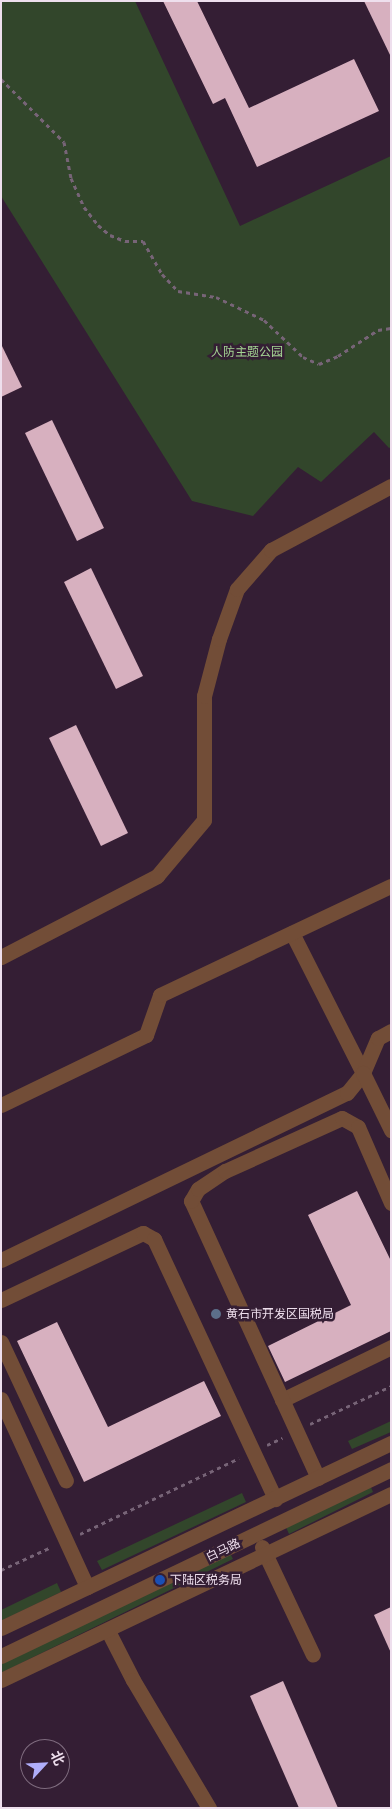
<!DOCTYPE html>
<html>
<head>
<meta charset="utf-8">
<style>
  body { margin:0 }
  #map { position:relative; width:392px; height:1809px; overflow:hidden; background:#341e34; font-family:Inter,"Noto Sans SC",sans-serif }
  div>[style] { position:absolute }
  .green>* { inset:0; background:#32462b }
  .building>* { inset:0; background:#d7b0bf }
  .path>* { height:3px; margin-top:-1.5px; transform-origin:0; background:repeating-linear-gradient(90deg,#776477 0 4px,transparent 0 8px) }
  .minor>* { height:15px; margin:-7.5px; padding:0 7.5px; transform-origin:7.5px; border-radius:7.5px; background:#724d37 }
  .dots>* { width:14px; height:14px; translate:-50% -50%; box-sizing:border-box; border:2px solid #341e34; border-radius:50% }
  span { translate:-50% -50%; white-space:nowrap; text-align:center; line-height:1.15; -webkit-text-stroke:5px #341e34; paint-order:stroke }
  .park-label { font-size:12px; color:#a4d593 }
  .poi-label { font-size:12px; color:#eedfed }
  .left { translate:0 -50%; text-align:left }
  .street-label { font-size:12px; color:#eedfed }
  .frame { position:absolute; inset:0; border:2px solid #eedfed; pointer-events:none }
  .north { position:absolute; left:20px; top:1739px; width:50px; height:50px; box-sizing:border-box; background:#341e34; border:1px solid #7e6b7e; border-radius:50%; rotate:65deg; font-size:14px; font-weight:700; line-height:20px; text-align:center; color:#eedfed }
  .north::after { content:''; display:block; margin:auto; width:18px; height:22px; background:#b0aefa; clip-path:polygon(50% 0,100% 100%,50% 72%,0 100%) }
</style>
</head>
<body>
<div id="map">
  <div class="green">
    <i style="clip-path:polygon(1px 1px,135px 1px,240px 226px,391px 156px,391px 447px,389px 448px,374px 432px,321px 482px,298px 467px,253px 516px,192px 501px,1px 196px)"></i>
    <i style="clip-path:polygon(391px 1421px,391px 1432px,352px 1449px,348px 1441px)"></i>
    <i style="clip-path:polygon(369px 1483px,373px 1492px,289px 1534px,285px 1525px)"></i>
    <i style="clip-path:polygon(242px 1493px,246px 1502px,102px 1570px,97px 1561px)"></i>
    <i style="clip-path:polygon(229px 1551px,233px 1559px,1px 1673px,1px 1662px)"></i>
    <i style="clip-path:polygon(57px 1583px,61px 1592px,1px 1621px,1px 1610px)"></i>
  </div>
  <div class="building">
    <i style="clip-path:polygon(163px 1px,197px 1px,249px 108px,354px 59px,379px 111px,257px 167px,225px 98px,213px 104px)"></i>
    <i style="clip-path:polygon(364px 1px,391px 1px,391px 57px)"></i>
    <i style="clip-path:polygon(1px 344px,22px 387px,1px 397px)"></i>
    <i style="clip-path:polygon(52px 420px,104px 528px,77px 541px,25px 433px)"></i>
    <i style="clip-path:polygon(91px 568px,143px 676px,116px 689px,64px 582px)"></i>
    <i style="clip-path:polygon(76px 725px,128px 833px,101px 846px,49px 738px)"></i>
    <i style="clip-path:polygon(357px 1191px,391px 1261px,391px 1331px,285px 1382px,268px 1346px,351px 1305px,308px 1215px)"></i>
    <i style="clip-path:polygon(57px 1322px,108px 1427px,204px 1381px,221px 1416px,84px 1482px,17px 1341px)"></i>
    <i style="clip-path:polygon(391px 1607px,391px 1653px,374px 1615px)"></i>
    <i style="clip-path:polygon(283px 1681px,338px 1808px,299px 1808px,250px 1696px)"></i>
  </div>
  <div class="path">
    <i style="left:1px;top:79px;width:89px;rotate:45deg"></i>
    <i style="left:64px;top:142px;width:37px;rotate:79deg"></i>
    <i style="left:71px;top:178px;width:32px;rotate:66deg"></i>
    <i style="left:84px;top:207px;width:23px;rotate:52deg"></i>
    <i style="left:98px;top:225px;width:16px;rotate:40deg"></i>
    <i style="left:110px;top:235px;width:16px;rotate:22deg"></i>
    <i style="left:125px;top:241px;width:18px"></i>
    <i style="left:143px;top:241px;width:38px;rotate:60deg"></i>
    <i style="left:162px;top:274px;width:23px;rotate:47deg"></i>
    <i style="left:178px;top:291px;width:38px;rotate:9deg"></i>
    <i style="left:216px;top:297px;width:53px;rotate:25.6deg"></i>
    <i style="left:264px;top:320px;width:54px;rotate:43.5deg"></i>
    <i style="left:303px;top:357px;width:17px;rotate:24deg"></i>
    <i style="left:319px;top:364px;width:21px;rotate:-23deg"></i>
    <i style="left:338px;top:356px;width:48px;rotate:-33deg"></i>
    <i style="left:378px;top:330px;width:13px;rotate:-9deg"></i>
    <i style="left:310px;top:1424px;width:89px;rotate:-25.1deg"></i>
    <i style="left:267px;top:1445px;width:17px;rotate:-25deg"></i>
    <i style="left:80px;top:1534px;width:176px;rotate:-25.5deg"></i>
    <i style="left:1px;top:1570px;width:55px;rotate:-24.7deg"></i>
  </div>
  <div class="minor">
    <i style="left:292px;top:933px;width:157px;rotate:63.1deg"></i>
    <i style="left:1px;top:957px;width:176px;rotate:-27.4deg"></i>
    <i style="left:157px;top:876px;width:73px;rotate:-50deg"></i>
    <i style="left:204px;top:820px;width:124px;rotate:-90deg"></i>
    <i style="left:204px;top:696px;width:59px;rotate:-75.3deg"></i>
    <i style="left:219px;top:639px;width:53px;rotate:-70.2deg"></i>
    <i style="left:237px;top:589px;width:52px;rotate:-48.9deg"></i>
    <i style="left:271px;top:550px;width:136px;rotate:-28.1deg"></i>
    <i style="left:363px;top:1073px;width:38px;rotate:-67deg"></i>
    <i style="left:378px;top:1038px;width:15px;rotate:-28deg"></i>
    <i style="left:1px;top:1105px;width:161px;rotate:-25.8deg"></i>
    <i style="left:146px;top:1035px;width:42px;rotate:-70.7deg"></i>
    <i style="left:160px;top:995px;width:255px;rotate:-25.3deg"></i>
    <i style="left:1px;top:1260px;width:384px;rotate:-25.8deg"></i>
    <i style="left:347px;top:1093px;width:26px;rotate:-51deg"></i>
    <i style="left:363px;top:1073px;width:64px;rotate:63.8deg"></i>
    <i style="left:1px;top:1300px;width:157px;rotate:-25.3deg"></i>
    <i style="left:143px;top:1233px;width:13px;rotate:29deg"></i>
    <i style="left:154px;top:1239px;width:287px;rotate:65deg"></i>
    <i style="left:1px;top:1342px;width:153px;rotate:64.9deg"></i>
    <i style="left:1px;top:1399px;width:207px;rotate:65.4deg"></i>
    <i style="left:282px;top:1400px;width:121px;rotate:-25.9deg"></i>
    <i style="left:318px;top:1478px;width:305px;rotate:-114.6deg"></i>
    <i style="left:191px;top:1201px;width:14px;rotate:-60deg"></i>
    <i style="left:198px;top:1189px;width:32px;rotate:-34deg"></i>
    <i style="left:225px;top:1171px;width:128px;rotate:-24.4deg"></i>
    <i style="left:342px;top:1118px;width:18px;rotate:29deg"></i>
    <i style="left:358px;top:1127px;width:83px;rotate:66.5deg"></i>
    <i style="left:262px;top:1547px;width:119px;rotate:64.7deg"></i>
    <i style="left:1px;top:1628px;width:432px;rotate:-25.4deg"></i>
    <i style="left:108px;top:1631px;width:55px;rotate:63deg"></i>
    <i style="left:133px;top:1680px;width:149px;rotate:59.3deg"></i>
    <i style="left:1px;top:1656px;width:433px;rotate:-25.6deg"></i>
    <i style="left:1px;top:1680px;width:432px;rotate:-25.5deg"></i>
  </div>
  <div class="dots">
    <i style="left:216px;top:1314px;background:#5c6f8a"></i>
    <i style="left:160px;top:1580px;background:#1a4fb4"></i>
  </div>
  <div class="park-label">
    <span style="left:247px;top:352px">人防主题公园</span>
  </div>
  <div class="poi-label">
    <span class="left" style="left:226px;top:1314px">黄石市开发区国税局</span>
    <span class="left" style="left:170px;top:1580px">下陆区税务局</span>
  </div>
  <div class="street-label">
    <span style="left:223px;top:1550px;rotate:-26deg">白马路</span>
  </div>
  <div class="frame"></div>
  <div class="north">北</div>
</div>
</body>
</html>
